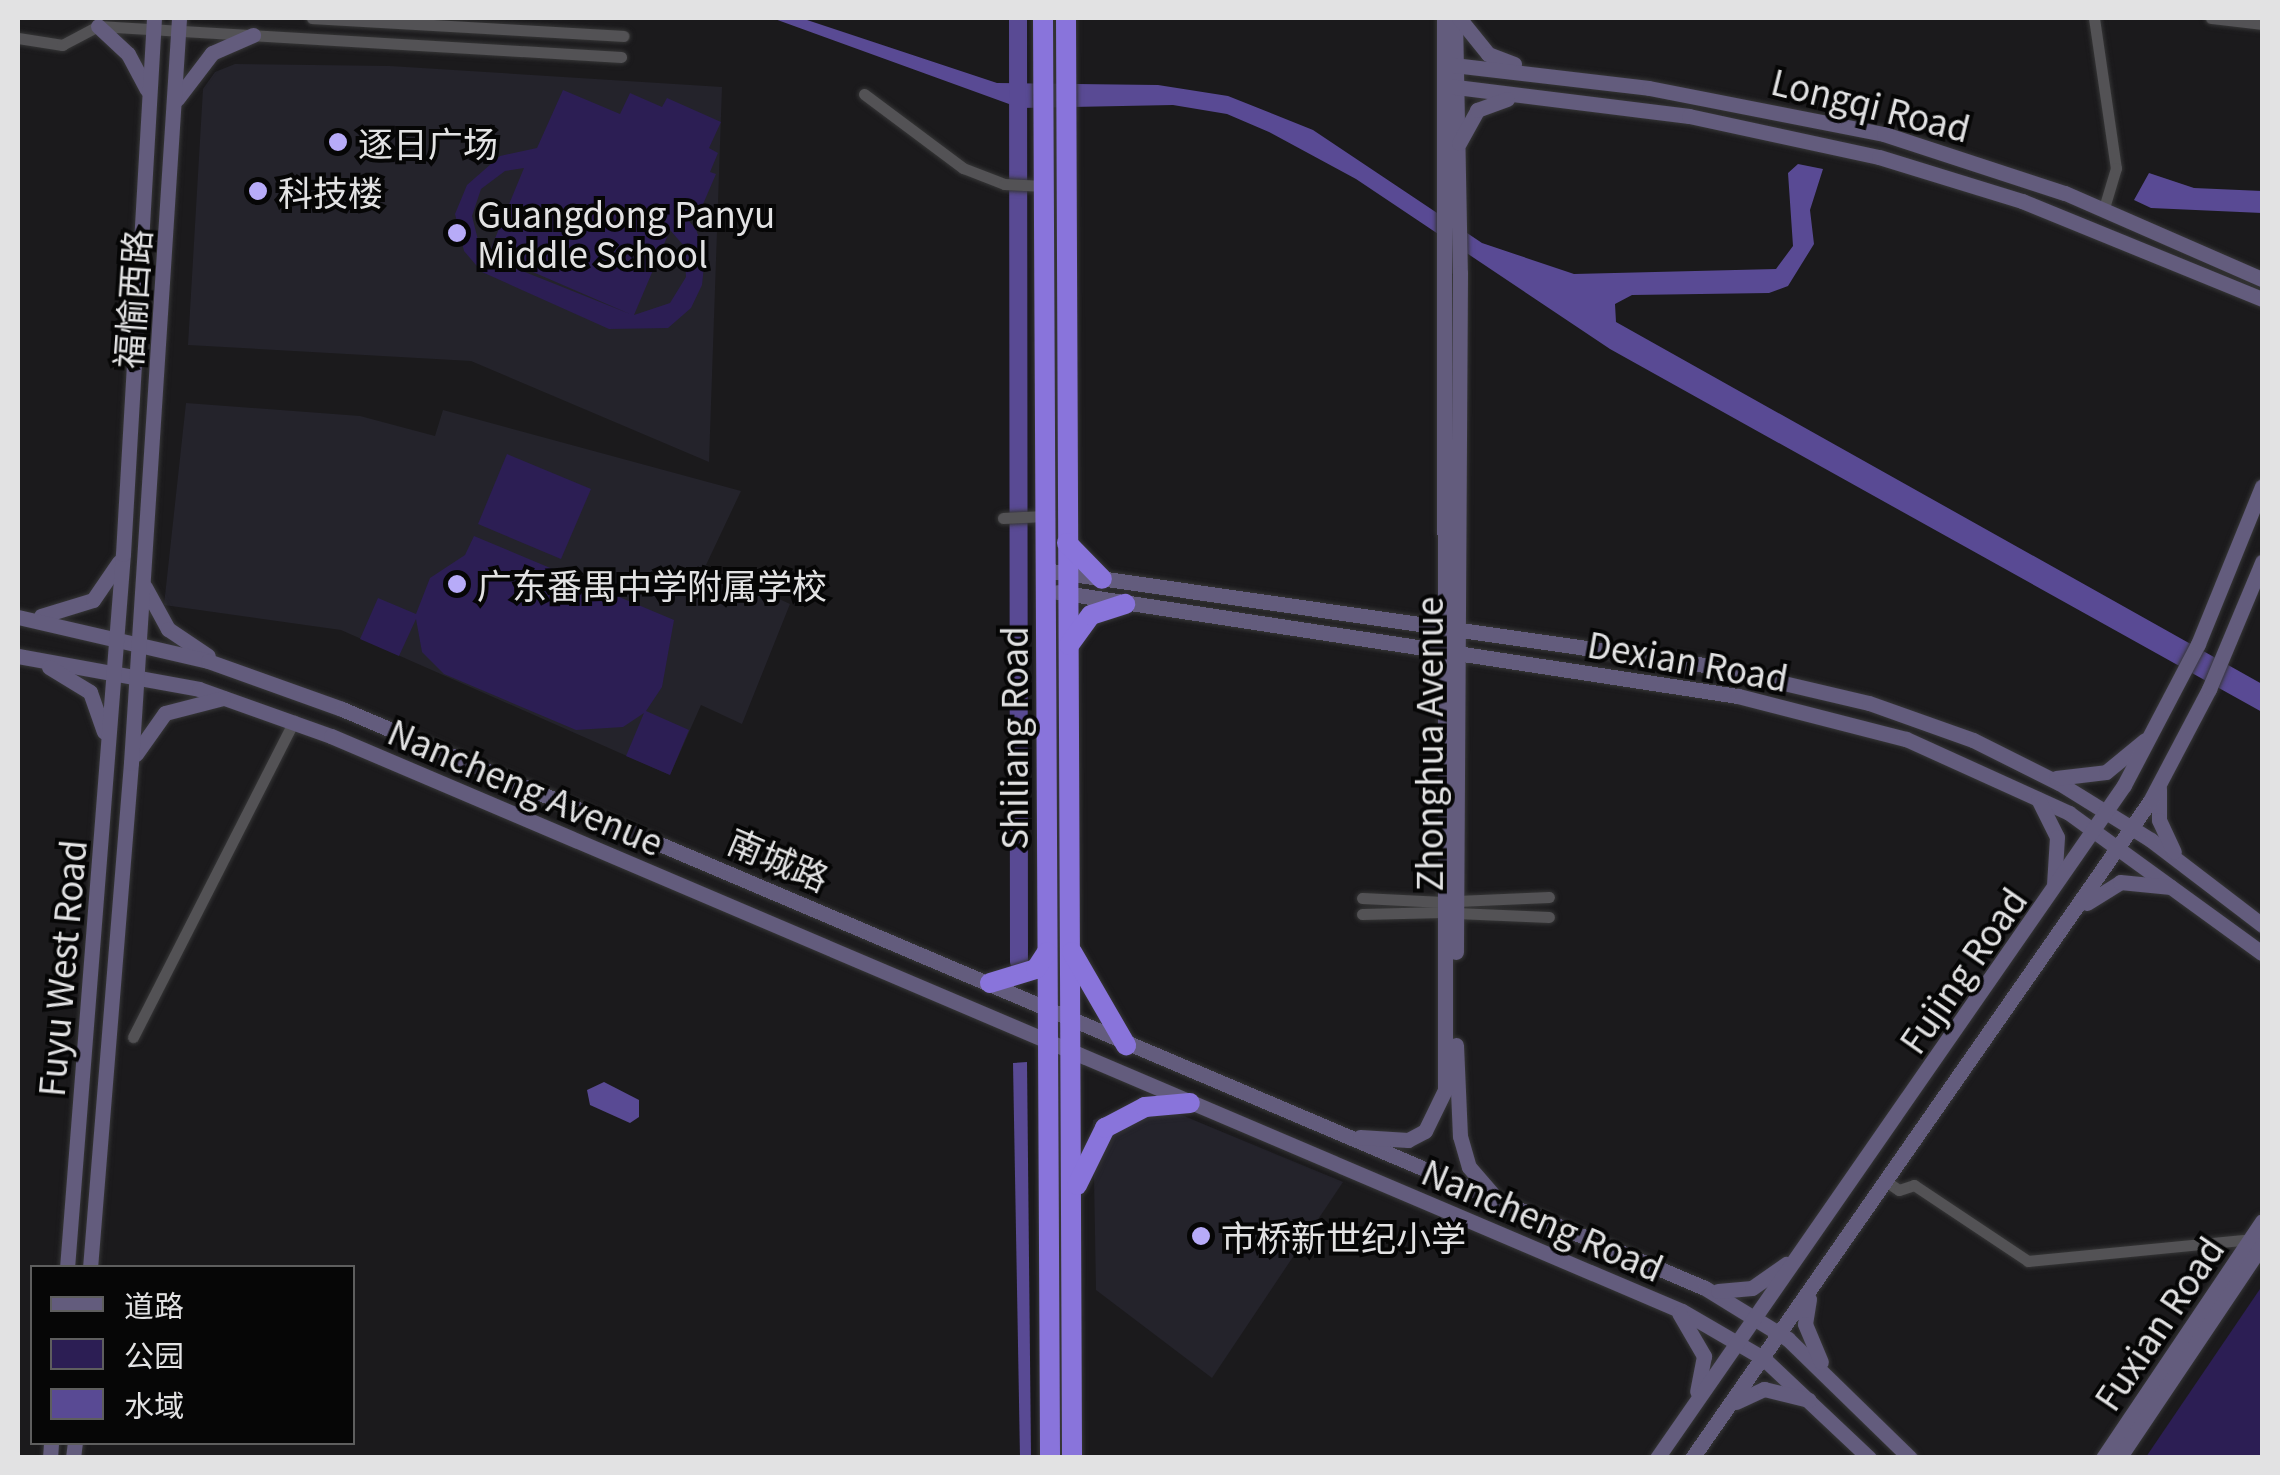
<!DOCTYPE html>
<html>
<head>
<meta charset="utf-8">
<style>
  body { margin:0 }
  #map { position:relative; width:2280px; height:1475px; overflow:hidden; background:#1b1a1c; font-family:Georgia,"Noto Sans SC",serif }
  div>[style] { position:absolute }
  .built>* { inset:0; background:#24232b }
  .green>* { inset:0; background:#2c1e54 }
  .water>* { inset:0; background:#594a94 }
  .river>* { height:18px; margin:-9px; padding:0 9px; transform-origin:9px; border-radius:9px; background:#594a94 }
  .roads { filter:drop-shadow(0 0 2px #363637) drop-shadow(0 0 2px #363637) }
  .street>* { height:11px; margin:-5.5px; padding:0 5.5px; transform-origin:5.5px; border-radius:5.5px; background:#535255 }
  .secondary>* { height:15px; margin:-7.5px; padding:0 7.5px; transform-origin:7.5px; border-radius:7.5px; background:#635c7d }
  .highway>* { height:20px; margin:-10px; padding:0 10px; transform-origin:10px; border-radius:10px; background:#8974db }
  .dots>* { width:28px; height:28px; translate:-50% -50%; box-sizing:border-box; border:5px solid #060606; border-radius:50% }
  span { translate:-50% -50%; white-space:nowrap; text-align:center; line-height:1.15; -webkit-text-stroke:8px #060606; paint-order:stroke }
  .street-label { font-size:35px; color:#e2e2e3 }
  .poi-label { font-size:35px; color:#e2e2e3 }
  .left { translate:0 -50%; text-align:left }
  .frame { position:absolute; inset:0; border:20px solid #e2e2e3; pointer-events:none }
  .legend { position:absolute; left:30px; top:1265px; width:325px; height:180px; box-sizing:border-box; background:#060606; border:2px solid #5e5e5e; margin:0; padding:12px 18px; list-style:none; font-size:30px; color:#e2e2e3 }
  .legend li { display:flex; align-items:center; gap:20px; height:50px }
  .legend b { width:50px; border:2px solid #5e5e5e }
</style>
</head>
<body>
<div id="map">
  <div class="built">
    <i style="clip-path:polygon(235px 64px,390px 66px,722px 87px,709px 462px,471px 361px,188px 345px,203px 89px,215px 72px)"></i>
    <i style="clip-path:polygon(186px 403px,360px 416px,435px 436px,443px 410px,741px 491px,706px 565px,790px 604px,742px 724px,701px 705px,670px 775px,341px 630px,164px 605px)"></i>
    <i style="clip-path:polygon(1148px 1101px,1343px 1182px,1212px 1378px,1096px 1290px,1093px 1120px)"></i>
  </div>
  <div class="green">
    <i style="clip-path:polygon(evenodd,563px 90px,620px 114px,630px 93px,662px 107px,667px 98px,721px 122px,709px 148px,718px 153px,710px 172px,716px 174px,697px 218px,680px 211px,696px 229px,705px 256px,702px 285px,691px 308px,668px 328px,609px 329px,482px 272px,464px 251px,455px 214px,467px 185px,500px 156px,537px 148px,563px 90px,524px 168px,489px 253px,630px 314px,500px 262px,488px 255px,479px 244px,472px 216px,481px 189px,505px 171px,524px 168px,563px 90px,670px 230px,684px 246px,686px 277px,670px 303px,634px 315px,670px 230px)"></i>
    <i style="clip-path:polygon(507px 454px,591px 489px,561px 559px,478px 524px)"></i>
    <i style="clip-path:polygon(474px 536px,674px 620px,662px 687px,646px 711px,689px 730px,670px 775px,626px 756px,644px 713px,623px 727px,576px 730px,444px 674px,422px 652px,416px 619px,399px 656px,360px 639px,378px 598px,416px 614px,430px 578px,465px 555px)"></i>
    <i style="clip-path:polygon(2262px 1286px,2262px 1457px,2146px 1457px)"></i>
  </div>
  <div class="water">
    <i style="clip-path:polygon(772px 18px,801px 18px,997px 83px,1158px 85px,1228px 96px,1313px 130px,1482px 243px,1574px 274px,1776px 269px,1793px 246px,1788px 173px,1798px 164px,1823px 169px,1810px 210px,1814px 244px,1788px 286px,1769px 293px,1632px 295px,1615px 304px,1616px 322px,2262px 684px,2262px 712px,1610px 349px,1356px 179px,1269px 132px,1227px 114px,1173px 105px,1020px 108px)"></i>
    <i style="clip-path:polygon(2149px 173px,2194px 188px,2262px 191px,2262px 213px,2151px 208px,2134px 200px)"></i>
    <i style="clip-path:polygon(1027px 1062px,1031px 1457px,1020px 1458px,1013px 1063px)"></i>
    <i style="clip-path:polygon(604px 1082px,639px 1100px,639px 1117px,630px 1123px,590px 1105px,587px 1090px)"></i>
  </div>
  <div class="river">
    <i style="left:1018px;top:18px;width:944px;rotate:89.94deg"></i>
  </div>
  <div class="roads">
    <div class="street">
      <i style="left:312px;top:18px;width:312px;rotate:3.3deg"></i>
      <i style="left:2094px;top:18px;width:152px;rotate:81.7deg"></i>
      <i style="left:2116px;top:168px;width:42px;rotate:106.7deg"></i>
      <i style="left:2211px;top:18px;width:51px;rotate:6.7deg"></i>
      <i style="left:18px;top:38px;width:45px;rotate:9deg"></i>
      <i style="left:62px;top:45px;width:41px;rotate:-27.8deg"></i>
      <i style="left:98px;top:26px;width:524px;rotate:3.39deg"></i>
      <i style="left:864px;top:94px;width:124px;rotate:36.8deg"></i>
      <i style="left:963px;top:168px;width:44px;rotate:21.3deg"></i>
      <i style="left:1004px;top:184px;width:40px;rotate:2.9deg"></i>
      <i style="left:1003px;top:518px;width:41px;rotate:-2.8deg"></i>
      <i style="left:1362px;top:898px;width:81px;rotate:2.8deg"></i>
      <i style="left:1457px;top:901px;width:92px;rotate:-2.5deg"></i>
      <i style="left:1456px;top:913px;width:93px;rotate:2.5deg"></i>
      <i style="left:1362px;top:914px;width:81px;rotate:-1.4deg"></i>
      <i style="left:133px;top:1037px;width:355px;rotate:-63deg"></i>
      <i style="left:1887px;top:1182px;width:14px;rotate:34deg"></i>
      <i style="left:1899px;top:1190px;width:16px;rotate:-18deg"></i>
      <i style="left:1914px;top:1185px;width:137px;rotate:33.7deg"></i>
      <i style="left:2028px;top:1261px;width:224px;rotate:-5.6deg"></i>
    </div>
    <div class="secondary">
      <i style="left:1455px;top:18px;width:255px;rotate:88.9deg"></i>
      <i style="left:1460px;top:273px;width:679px;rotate:90.34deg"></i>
      <i style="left:1459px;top:18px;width:46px;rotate:51.1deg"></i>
      <i style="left:1488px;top:54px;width:28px;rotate:21deg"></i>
      <i style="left:98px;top:26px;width:41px;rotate:43deg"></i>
      <i style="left:128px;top:54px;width:40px;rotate:62deg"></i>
      <i style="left:1445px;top:64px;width:205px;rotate:6.7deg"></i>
      <i style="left:1649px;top:88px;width:239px;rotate:11.1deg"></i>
      <i style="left:1884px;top:134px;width:190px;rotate:18.1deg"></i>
      <i style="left:2065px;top:193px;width:215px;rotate:23.6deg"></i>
      <i style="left:1448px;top:86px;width:243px;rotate:7.1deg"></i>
      <i style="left:1689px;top:116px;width:194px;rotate:12.2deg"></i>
      <i style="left:1879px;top:157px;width:150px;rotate:17.1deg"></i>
      <i style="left:2022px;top:201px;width:259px;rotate:22.2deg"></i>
      <i style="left:177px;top:99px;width:58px;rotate:-52.7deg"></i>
      <i style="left:212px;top:53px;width:45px;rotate:-23.7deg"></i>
      <i style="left:1459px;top:143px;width:38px;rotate:-61deg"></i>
      <i style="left:1477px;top:110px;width:32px;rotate:-20deg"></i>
      <i style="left:1044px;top:570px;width:674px;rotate:8.19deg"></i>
      <i style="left:1711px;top:666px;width:162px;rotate:13.2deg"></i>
      <i style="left:1869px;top:703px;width:110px;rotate:19.6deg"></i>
      <i style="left:1973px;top:740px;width:96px;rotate:26.6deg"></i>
      <i style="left:2059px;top:783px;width:108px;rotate:31.8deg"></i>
      <i style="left:2151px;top:840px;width:140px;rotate:37.4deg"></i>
      <i style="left:145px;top:587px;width:48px;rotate:61.3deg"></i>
      <i style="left:168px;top:629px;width:48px;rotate:34deg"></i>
      <i style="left:1058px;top:592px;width:688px;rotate:8.7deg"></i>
      <i style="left:1738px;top:696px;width:173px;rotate:14.4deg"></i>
      <i style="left:1906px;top:739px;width:179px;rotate:24.4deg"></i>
      <i style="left:2069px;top:813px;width:238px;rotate:36deg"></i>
      <i style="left:41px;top:616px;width:54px;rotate:-17.1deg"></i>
      <i style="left:93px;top:600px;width:46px;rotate:-55.6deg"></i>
      <i style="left:18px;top:617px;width:195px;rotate:13deg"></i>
      <i style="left:208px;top:661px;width:142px;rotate:19.7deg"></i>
      <i style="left:342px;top:709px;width:1481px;rotate:23.02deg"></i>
      <i style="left:1705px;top:1288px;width:97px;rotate:31.6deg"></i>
      <i style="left:1788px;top:1339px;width:170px;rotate:44.3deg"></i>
      <i style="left:18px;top:656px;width:184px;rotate:10.3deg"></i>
      <i style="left:199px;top:689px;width:140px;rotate:19.6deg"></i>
      <i style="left:331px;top:736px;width:1468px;rotate:23.06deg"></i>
      <i style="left:1682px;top:1311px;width:94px;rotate:30.1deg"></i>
      <i style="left:1763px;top:1358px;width:146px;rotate:43.3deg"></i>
      <i style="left:49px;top:667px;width:48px;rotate:31.4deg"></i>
      <i style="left:90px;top:692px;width:42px;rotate:70.7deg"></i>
      <i style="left:136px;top:754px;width:50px;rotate:-54.7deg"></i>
      <i style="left:165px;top:713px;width:60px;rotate:-14.5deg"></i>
      <i style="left:2056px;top:778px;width:50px;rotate:-6.8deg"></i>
      <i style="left:2106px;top:772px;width:50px;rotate:-39.4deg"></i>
      <i style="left:2159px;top:789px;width:31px;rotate:90deg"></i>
      <i style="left:2159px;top:820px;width:35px;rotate:65deg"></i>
      <i style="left:2038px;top:799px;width:42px;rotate:63.4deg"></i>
      <i style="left:2057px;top:837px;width:48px;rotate:93.6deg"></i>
      <i style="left:2087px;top:903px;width:39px;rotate:-32deg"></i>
      <i style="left:2120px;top:882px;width:51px;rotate:5.6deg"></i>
      <i style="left:1456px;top:1045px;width:91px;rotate:87.5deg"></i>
      <i style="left:1460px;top:1136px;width:32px;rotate:74deg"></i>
      <i style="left:1469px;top:1167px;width:38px;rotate:49deg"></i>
      <i style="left:1360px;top:1137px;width:48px;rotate:3.6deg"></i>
      <i style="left:1408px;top:1140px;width:19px;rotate:-28deg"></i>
      <i style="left:1425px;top:1131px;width:46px;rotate:-64deg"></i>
      <i style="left:1445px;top:1090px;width:1072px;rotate:-90.05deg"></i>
      <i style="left:67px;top:1268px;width:716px;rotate:-85.52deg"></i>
      <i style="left:123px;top:554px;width:537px;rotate:-86.69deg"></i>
      <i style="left:90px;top:1268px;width:507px;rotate:-85.36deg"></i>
      <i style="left:131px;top:763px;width:747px;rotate:-86.31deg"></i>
      <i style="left:1718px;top:1291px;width:34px;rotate:-5deg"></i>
      <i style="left:1752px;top:1288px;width:42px;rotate:-35.2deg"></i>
      <i style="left:1809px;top:1299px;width:25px;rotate:99deg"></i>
      <i style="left:1805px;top:1324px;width:41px;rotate:67.2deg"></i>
      <i style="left:1679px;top:1313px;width:50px;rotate:59.8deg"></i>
      <i style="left:1704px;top:1356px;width:36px;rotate:101deg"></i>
      <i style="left:1736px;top:1402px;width:31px;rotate:-25deg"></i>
      <i style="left:1764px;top:1389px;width:46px;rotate:13.7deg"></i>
      <i style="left:50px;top:1458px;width:16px;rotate:-86deg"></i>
      <i style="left:73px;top:1458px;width:16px;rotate:-83deg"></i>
      <i style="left:1657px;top:1458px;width:819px;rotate:-55.24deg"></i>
      <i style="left:2124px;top:785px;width:159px;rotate:-62.3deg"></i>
      <i style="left:2198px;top:644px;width:170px;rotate:-67.9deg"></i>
      <i style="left:1692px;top:1458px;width:801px;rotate:-55.12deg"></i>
      <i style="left:2150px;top:801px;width:127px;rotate:-62.2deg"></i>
      <i style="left:2209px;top:689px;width:138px;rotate:-67.3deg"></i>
      <i style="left:2103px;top:1458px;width:285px;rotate:-56.1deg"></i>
      <i style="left:2119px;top:1458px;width:257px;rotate:-56.1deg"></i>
    </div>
    <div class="highway">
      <i style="left:1043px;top:18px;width:1440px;rotate:89.72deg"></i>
      <i style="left:1066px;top:18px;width:1440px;rotate:89.76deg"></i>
      <i style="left:1067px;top:543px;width:50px;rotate:45.8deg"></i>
      <i style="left:1069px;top:645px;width:37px;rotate:-54deg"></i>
      <i style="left:1091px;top:615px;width:36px;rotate:-18deg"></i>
      <i style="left:1072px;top:952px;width:108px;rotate:59.9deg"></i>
      <i style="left:990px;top:983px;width:48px;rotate:-16.9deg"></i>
      <i style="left:1036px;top:969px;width:20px;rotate:-57deg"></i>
      <i style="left:1077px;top:1185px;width:64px;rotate:-63.8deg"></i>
      <i style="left:1105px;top:1128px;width:45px;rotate:-27.7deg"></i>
      <i style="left:1145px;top:1107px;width:45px;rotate:-5.1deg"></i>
    </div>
  </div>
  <div class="dots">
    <i style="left:338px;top:142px;background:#b7abf8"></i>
    <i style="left:258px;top:191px;background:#b7abf8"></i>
    <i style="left:457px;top:233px;background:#b7abf8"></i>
    <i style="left:457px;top:584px;background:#b7abf8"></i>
    <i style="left:1201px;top:1236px;background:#b7abf8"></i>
  </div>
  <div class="street-label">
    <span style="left:1871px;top:104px;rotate:14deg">Longqi Road</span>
    <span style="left:131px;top:299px;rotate:-86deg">福愉西路</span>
    <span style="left:1688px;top:660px;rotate:10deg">Dexian Road</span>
    <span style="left:1013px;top:738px;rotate:-90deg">Shiliang Road</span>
    <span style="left:1428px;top:744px;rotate:-90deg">Zhonghua Avenue</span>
    <span style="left:526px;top:786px;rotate:23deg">Nancheng Avenue</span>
    <span style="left:779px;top:858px;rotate:23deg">南城路</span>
    <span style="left:61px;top:968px;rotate:-85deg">Fuyu West Road</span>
    <span style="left:1962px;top:970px;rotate:-55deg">Fujing Road</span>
    <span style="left:1543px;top:1219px;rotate:23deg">Nancheng Road</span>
    <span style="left:2158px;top:1323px;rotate:-56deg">Fuxian Road</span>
  </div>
  <div class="poi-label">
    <span class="left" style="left:358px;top:142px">逐日广场</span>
    <span class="left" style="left:278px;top:191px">科技楼</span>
    <span class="left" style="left:477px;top:233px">Guangdong Panyu<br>Middle School</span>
    <span class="left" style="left:477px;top:584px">广东番禺中学附属学校</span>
    <span class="left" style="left:1221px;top:1236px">市桥新世纪小学</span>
  </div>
  <div class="frame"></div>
  <ul class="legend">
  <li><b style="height:12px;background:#635c7d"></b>道路</li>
  <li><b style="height:28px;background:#2c1e54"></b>公园</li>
  <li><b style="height:28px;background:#594a94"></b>水域</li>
  </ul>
</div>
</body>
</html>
